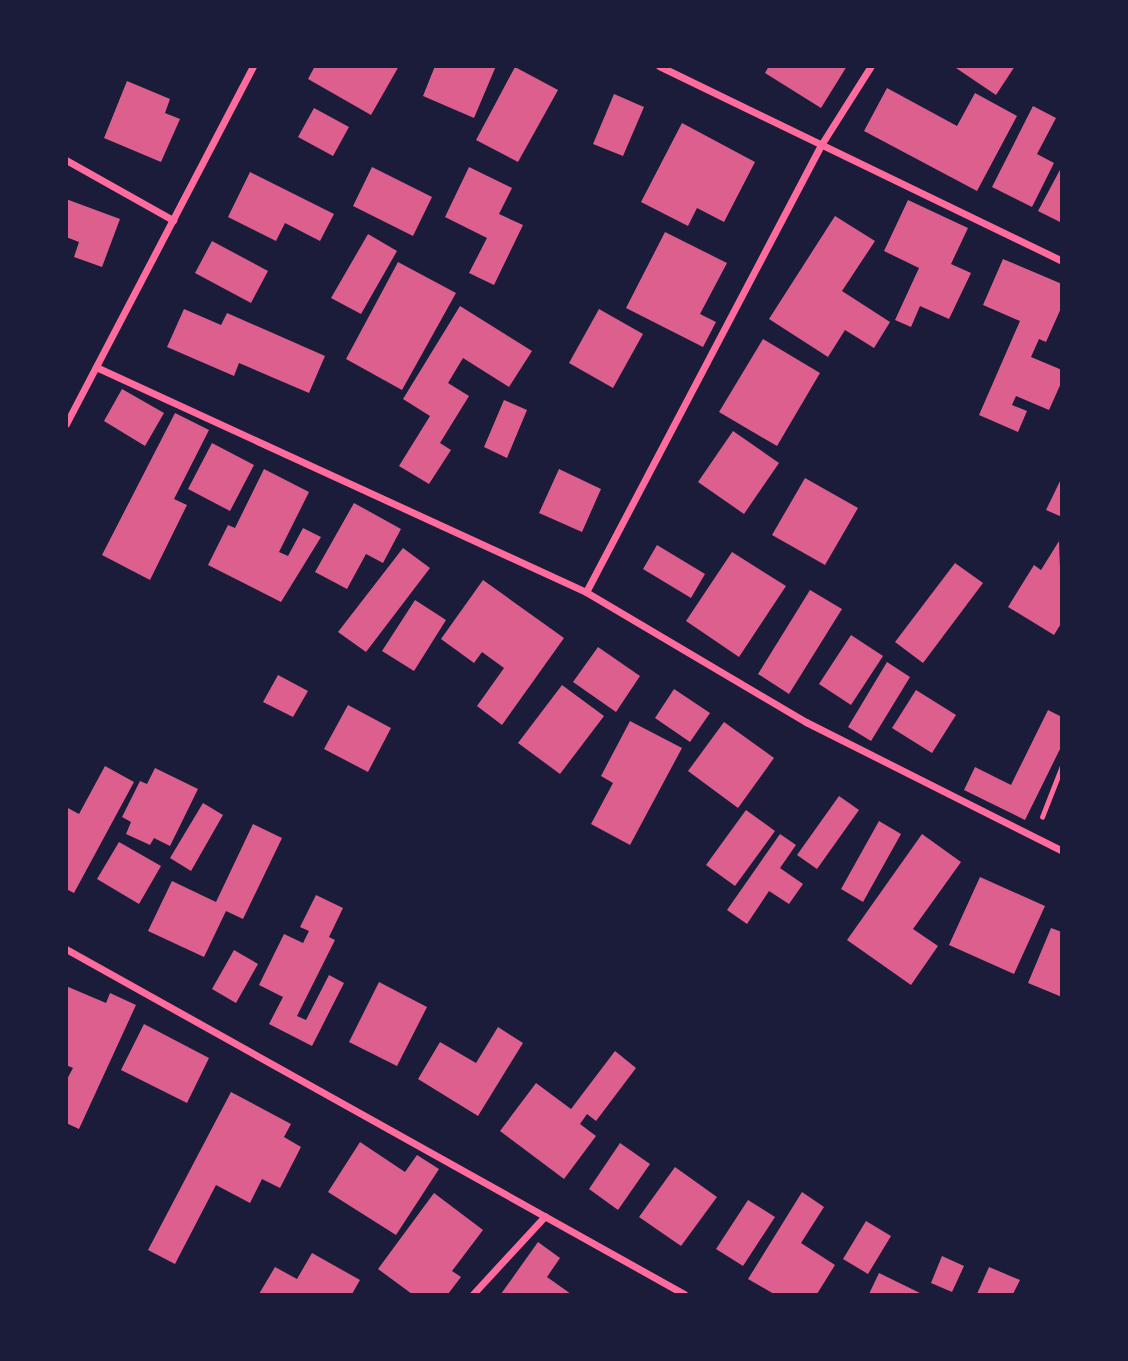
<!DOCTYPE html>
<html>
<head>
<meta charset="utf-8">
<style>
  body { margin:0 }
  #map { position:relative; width:1128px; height:1361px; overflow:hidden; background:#1b1b3a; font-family:"Alegreya Sans",sans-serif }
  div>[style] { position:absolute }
  .building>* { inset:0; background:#dd5f8e }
  .path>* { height:4.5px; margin:-2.25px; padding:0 2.25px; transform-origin:2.25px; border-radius:2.25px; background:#ff6b9d }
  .minor>* { height:7px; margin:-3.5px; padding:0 3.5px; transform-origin:3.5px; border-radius:3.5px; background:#ff6b9d }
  span { translate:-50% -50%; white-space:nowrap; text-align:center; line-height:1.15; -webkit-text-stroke:7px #1b1b3a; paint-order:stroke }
  .frame { position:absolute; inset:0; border:68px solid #1b1b3a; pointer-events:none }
</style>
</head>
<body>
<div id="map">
  <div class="building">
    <i style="clip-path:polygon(315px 66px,399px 66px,371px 115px,308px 79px)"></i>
    <i style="clip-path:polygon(435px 66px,496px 66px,474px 118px,423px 96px)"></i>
    <i style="clip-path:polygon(769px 66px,847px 66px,821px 108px,765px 73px)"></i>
    <i style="clip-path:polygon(953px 66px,1015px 66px,996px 95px)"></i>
    <i style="clip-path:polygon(515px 67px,558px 90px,518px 162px,476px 140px)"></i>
    <i style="clip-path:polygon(127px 81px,170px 99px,165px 113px,180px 119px,161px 162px,104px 138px)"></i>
    <i style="clip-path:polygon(887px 88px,957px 126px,975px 93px,1017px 116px,977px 191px,864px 131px)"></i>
    <i style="clip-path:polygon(614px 94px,644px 107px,623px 156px,593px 144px)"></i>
    <i style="clip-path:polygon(1033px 106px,1056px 118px,1037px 154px,1054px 163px,1032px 207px,992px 187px)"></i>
    <i style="clip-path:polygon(314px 108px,349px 127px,333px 156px,298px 137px)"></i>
    <i style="clip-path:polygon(682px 123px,755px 162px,724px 222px,697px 208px,688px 226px,641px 202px)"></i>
    <i style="clip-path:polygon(1062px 166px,1062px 223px,1038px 211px)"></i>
    <i style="clip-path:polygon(372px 167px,432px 197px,413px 236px,353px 206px)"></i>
    <i style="clip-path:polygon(469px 167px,512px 188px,499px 214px,523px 225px,494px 285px,469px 273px,487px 238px,445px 217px)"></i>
    <i style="clip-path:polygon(250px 172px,334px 214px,320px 241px,285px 223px,276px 241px,228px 217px)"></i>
    <i style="clip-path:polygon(66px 199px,120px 219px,102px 267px,74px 257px,79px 242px,66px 237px)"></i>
    <i style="clip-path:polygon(908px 200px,968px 228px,951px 264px,971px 273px,949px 319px,920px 306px,911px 327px,895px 320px,919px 268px,884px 251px)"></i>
    <i style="clip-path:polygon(835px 216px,875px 241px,842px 291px,890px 322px,874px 348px,845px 330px,828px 357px,769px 319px)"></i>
    <i style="clip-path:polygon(665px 232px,727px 263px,700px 314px,716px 322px,703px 347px,626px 308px)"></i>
    <i style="clip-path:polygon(368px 234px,397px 251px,361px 314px,331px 298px)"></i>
    <i style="clip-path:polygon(212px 241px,268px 271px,251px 303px,195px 273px)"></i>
    <i style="clip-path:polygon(1003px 259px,1062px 284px,1062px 306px,1046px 342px,1039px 339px,1031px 357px,1062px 370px,1062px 381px,1049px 410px,1016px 396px,1012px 405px,1027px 411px,1018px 432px,979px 415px,1020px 321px,983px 305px)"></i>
    <i style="clip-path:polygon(398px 262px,456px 293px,402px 390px,346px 359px)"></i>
    <i style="clip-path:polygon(460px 306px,532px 351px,509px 387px,463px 358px,448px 383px,469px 396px,440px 443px,451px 450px,429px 484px,399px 466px,430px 416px,403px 399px)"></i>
    <i style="clip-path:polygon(184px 309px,221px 325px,227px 313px,325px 356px,309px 393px,239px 363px,234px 376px,167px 347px)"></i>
    <i style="clip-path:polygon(599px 309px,643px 334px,613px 388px,569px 363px)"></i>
    <i style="clip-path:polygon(763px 339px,820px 373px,777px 446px,719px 412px)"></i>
    <i style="clip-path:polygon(122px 389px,164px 413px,145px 446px,104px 421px)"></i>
    <i style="clip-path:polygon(504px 400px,527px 410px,507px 458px,484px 447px)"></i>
    <i style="clip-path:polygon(175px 413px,209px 430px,174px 499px,187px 505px,150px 580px,102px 555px)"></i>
    <i style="clip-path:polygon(733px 431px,779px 463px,744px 514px,698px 482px)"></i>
    <i style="clip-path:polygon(212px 443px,254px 465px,230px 511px,188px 489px)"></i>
    <i style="clip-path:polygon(264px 469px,309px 492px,279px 552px,288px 556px,303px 528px,321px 537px,281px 602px,208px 565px,228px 525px,235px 528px)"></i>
    <i style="clip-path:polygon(559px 469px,601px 489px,582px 532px,539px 513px)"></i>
    <i style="clip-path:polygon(1062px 477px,1062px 517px,1046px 510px)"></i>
    <i style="clip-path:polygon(805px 478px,858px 508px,825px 565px,772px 535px)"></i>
    <i style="clip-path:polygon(354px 503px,401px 529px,383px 563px,366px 554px,347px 589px,315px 572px)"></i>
    <i style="clip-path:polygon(1059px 541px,1062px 622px,1054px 635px,1008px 607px,1034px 565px,1041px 570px)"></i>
    <i style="clip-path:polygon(657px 545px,705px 574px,691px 598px,643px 569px)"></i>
    <i style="clip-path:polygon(403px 548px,430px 568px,366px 652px,338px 632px)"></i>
    <i style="clip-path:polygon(732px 552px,786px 586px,739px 657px,686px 621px)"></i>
    <i style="clip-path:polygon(955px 563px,983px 583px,923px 663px,895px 642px)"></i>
    <i style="clip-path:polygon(483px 580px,564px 638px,502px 725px,477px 706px,504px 668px,482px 652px,474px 663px,441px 639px)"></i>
    <i style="clip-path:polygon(810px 590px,842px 609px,789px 694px,758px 674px)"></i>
    <i style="clip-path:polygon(415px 600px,446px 620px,414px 671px,382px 651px)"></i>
    <i style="clip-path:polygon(851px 635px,883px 656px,851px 705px,819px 684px)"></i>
    <i style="clip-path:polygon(598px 647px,640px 676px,616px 712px,573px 682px)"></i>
    <i style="clip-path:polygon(887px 662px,910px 677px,871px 741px,848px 727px)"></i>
    <i style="clip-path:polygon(278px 675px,308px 691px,293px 717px,263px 702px)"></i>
    <i style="clip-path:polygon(562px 685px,604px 716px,560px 774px,518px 743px)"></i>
    <i style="clip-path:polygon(674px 689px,710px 713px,690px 742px,655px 718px)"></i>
    <i style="clip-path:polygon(916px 690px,956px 715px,932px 753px,892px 728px)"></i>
    <i style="clip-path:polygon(348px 705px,391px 728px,368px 772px,324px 749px)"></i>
    <i style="clip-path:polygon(1048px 710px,1062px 717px,1062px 745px,1025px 820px,964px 790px,975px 767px,1011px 785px)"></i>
    <i style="clip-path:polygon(630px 721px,682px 748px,630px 845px,591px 824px,613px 783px,601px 776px)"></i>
    <i style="clip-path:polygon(724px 722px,774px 758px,738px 808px,688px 771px)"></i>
    <i style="clip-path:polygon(105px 766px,134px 782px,74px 893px,66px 889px,66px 807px,79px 814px)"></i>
    <i style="clip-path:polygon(155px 768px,198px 789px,170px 846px,154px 838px,150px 845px,126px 834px,131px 822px,122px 817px,140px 781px,147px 784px)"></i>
    <i style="clip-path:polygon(839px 796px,859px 810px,817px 869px,797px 855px)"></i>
    <i style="clip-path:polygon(203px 803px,223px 815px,191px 871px,170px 858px)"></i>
    <i style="clip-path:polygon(746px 810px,775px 831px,735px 886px,706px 865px)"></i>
    <i style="clip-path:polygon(879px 821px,901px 834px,863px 902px,841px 889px)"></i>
    <i style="clip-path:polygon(253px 824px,282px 838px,243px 919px,226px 911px,204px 957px,148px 931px,172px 881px,216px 902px)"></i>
    <i style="clip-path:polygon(780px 834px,796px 845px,780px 868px,803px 884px,789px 904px,769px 891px,747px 924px,727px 910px)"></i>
    <i style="clip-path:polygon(922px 834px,961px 862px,913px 929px,938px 946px,911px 985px,847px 940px)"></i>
    <i style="clip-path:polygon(119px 842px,161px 866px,139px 904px,97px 879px)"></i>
    <i style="clip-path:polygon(980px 877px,1045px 906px,1014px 974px,949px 945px)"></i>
    <i style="clip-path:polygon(316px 895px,343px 908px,329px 937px,335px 940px,297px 1016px,306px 1020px,329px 975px,344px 983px,312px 1046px,269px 1024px,283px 997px,259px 985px,284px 934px,303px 943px,309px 931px,300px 927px)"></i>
    <i style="clip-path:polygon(1051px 928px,1062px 932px,1062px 997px,1028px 983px)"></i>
    <i style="clip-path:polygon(234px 950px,258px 964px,236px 1003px,212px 989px)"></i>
    <i style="clip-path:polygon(379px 982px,427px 1007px,397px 1066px,349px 1042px)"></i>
    <i style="clip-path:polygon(66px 986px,106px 1003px,110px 993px,136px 1005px,79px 1129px,66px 1123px,66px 1081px,73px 1068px,66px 1065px)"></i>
    <i style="clip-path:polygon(144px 1024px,209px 1058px,187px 1103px,121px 1070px)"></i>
    <i style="clip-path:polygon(498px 1027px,523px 1043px,478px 1116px,418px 1079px,440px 1042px,476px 1063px)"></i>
    <i style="clip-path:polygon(615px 1051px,636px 1068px,596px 1121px,587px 1114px,580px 1124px,596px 1136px,564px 1179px,500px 1131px,536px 1083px,571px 1109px)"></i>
    <i style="clip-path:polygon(231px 1092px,291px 1124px,284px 1137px,301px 1147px,280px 1188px,262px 1179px,250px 1203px,216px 1185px,175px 1264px,148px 1250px)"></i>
    <i style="clip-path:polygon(360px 1142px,405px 1172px,417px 1155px,439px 1169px,396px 1235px,328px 1192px)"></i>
    <i style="clip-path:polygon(620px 1143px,650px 1164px,618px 1210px,589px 1189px)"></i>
    <i style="clip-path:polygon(675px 1167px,717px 1197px,681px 1246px,639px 1217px)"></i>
    <i style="clip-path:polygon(802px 1192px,824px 1207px,801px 1243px,835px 1265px,817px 1294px,774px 1294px,748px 1279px)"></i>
    <i style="clip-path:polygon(434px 1193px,483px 1230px,452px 1271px,461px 1277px,448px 1294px,412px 1294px,378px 1269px)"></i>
    <i style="clip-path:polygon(748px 1200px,775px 1217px,743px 1266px,716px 1249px)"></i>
    <i style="clip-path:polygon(866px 1221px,891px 1236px,868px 1274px,843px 1259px)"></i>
    <i style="clip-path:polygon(538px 1242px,560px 1258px,547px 1277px,571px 1294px,501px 1294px)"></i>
    <i style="clip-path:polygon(312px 1253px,360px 1280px,352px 1294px,259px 1294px,275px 1267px,297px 1279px)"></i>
    <i style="clip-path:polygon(942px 1256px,964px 1266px,952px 1292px,931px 1283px)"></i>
    <i style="clip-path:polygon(989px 1267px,1020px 1280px,1013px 1294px,977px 1294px)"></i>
    <i style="clip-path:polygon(879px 1273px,922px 1294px,869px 1294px)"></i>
  </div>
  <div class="path">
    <i style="left:1042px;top:817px;width:55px;rotate:-68.6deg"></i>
  </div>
  <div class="minor">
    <i style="left:659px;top:66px;width:448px;rotate:25.8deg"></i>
    <i style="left:66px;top:160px;width:123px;rotate:29.3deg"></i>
    <i style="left:96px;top:367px;width:539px;rotate:24.66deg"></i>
    <i style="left:586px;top:592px;width:256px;rotate:30.6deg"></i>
    <i style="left:806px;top:722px;width:287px;rotate:26.7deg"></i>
    <i style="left:66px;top:424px;width:404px;rotate:-62.4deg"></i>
    <i style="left:586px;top:592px;width:505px;rotate:-62.27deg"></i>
    <i style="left:821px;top:145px;width:93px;rotate:-57.7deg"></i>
    <i style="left:66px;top:949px;width:708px;rotate:29.17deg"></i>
    <i style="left:473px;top:1294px;width:106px;rotate:-47.3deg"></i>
  </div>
  <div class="frame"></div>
</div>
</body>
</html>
